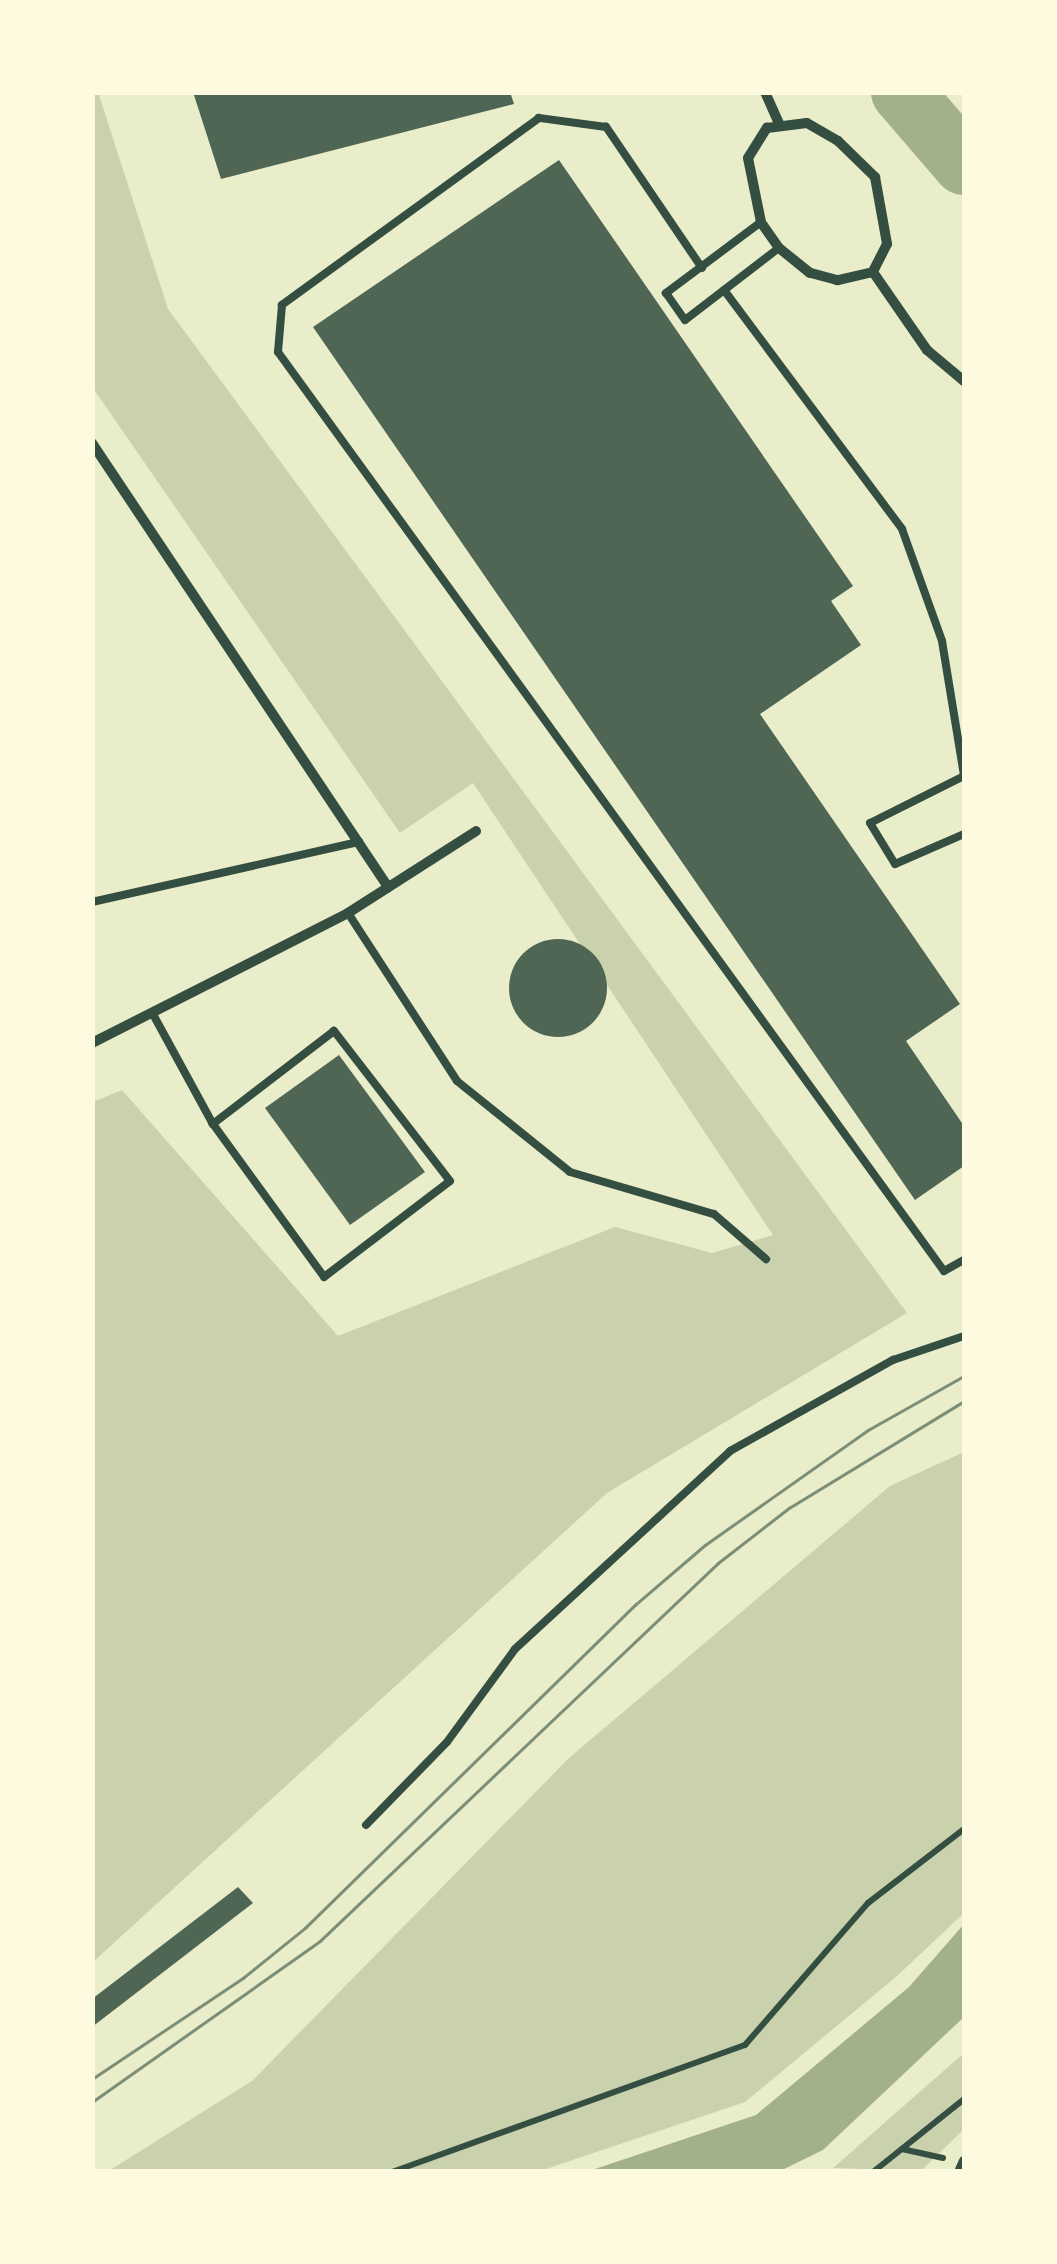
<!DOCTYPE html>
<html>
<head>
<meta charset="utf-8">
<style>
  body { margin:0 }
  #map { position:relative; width:1057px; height:2264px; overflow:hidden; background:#e9edc9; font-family:Signika,sans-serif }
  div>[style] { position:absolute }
  .green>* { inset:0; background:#cad2ad }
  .water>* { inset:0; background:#a3b18a }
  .river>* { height:62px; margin:-31px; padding:0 31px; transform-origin:31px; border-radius:31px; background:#a3b18a }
  .building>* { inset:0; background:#4f6655 }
  .round { border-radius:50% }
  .path>* { height:6px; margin:-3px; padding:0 3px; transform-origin:3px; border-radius:3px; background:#344e41 }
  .service>* { height:8px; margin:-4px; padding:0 4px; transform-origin:4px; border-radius:4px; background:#344e41 }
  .minor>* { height:10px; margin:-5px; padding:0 5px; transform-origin:5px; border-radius:5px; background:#344e41 }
  .tram>* { height:2.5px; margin:-1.25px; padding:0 1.25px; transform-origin:1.25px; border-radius:1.25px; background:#7c8e77 }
  span { translate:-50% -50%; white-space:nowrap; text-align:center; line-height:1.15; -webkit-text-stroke:9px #fefae0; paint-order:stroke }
  .frame { position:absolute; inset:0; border:95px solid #fefae0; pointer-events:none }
</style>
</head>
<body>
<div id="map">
  <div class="green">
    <i style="clip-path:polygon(98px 92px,168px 309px,907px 1313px,607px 1493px,93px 1962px,93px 1102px,122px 1090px,338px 1336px,615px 1227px,712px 1253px,773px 1235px,473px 783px,400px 833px,93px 388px,92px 93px)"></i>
    <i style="clip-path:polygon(964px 1452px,964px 1913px,897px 1976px,745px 2102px,540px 2171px,107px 2172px,252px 2081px,569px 1758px,890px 1486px)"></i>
    <i style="clip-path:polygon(964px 2053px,964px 2129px,921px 2171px,833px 2168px)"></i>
  </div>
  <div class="water">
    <i style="clip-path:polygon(964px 1924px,964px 2017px,823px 2150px,780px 2171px,589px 2171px,756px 2115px,909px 1987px)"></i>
  </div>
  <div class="river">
    <i style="left:902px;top:92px;width:95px;rotate:49.3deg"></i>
  </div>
  <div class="building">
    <i style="clip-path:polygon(193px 92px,510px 92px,514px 104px,221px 179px)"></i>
    <i style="clip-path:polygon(559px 160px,853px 586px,831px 601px,861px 645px,760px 714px,960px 1004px,906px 1041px,964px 1126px,964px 1166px,915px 1200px,313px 327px)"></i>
    <i class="round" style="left:509px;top:939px;width:98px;height:98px"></i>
    <i style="clip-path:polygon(339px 1055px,425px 1172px,350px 1225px,265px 1108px)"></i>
    <i style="clip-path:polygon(238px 1887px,253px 1903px,92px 2027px,92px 1999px)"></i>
  </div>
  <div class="path">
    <i style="left:902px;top:2149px;width:42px;rotate:12.4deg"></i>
    <i style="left:392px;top:2172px;width:375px;rotate:-19.8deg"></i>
    <i style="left:745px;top:2045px;width:188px;rotate:-49.1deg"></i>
    <i style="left:868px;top:1903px;width:121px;rotate:-37.6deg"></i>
    <i style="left:873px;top:2172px;width:117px;rotate:-38.7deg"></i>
  </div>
  <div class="service">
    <i style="left:761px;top:222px;width:119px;rotate:143.2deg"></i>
    <i style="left:666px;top:293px;width:33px;rotate:55deg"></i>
    <i style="left:685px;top:320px;width:118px;rotate:-37.5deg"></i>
    <i style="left:702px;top:268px;width:171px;rotate:-124.2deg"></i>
    <i style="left:606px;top:127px;width:68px;rotate:-172.3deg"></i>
    <i style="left:539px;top:118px;width:318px;rotate:144deg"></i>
    <i style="left:282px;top:305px;width:47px;rotate:94.9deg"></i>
    <i style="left:278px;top:352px;width:1135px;rotate:54.07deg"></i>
    <i style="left:944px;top:1271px;width:23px;rotate:-29deg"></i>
    <i style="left:724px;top:290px;width:298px;rotate:53.3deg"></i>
    <i style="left:902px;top:529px;width:119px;rotate:70.3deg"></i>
    <i style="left:942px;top:641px;width:137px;rotate:80.7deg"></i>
    <i style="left:964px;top:776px;width:105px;rotate:153.4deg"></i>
    <i style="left:870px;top:823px;width:48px;rotate:58.6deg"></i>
    <i style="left:895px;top:864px;width:75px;rotate:-23.5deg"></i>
    <i style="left:92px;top:902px;width:274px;rotate:-12.7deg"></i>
    <i style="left:348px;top:913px;width:200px;rotate:57deg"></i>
    <i style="left:457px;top:1081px;width:145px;rotate:38.8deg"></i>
    <i style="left:570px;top:1172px;width:150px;rotate:16.3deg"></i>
    <i style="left:714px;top:1214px;width:69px;rotate:40.9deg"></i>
    <i style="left:154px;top:1016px;width:123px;rotate:61.4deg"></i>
    <i style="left:213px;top:1124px;width:189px;rotate:54deg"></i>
    <i style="left:324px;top:1277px;width:158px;rotate:-37.3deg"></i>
    <i style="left:450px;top:1181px;width:190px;rotate:-127.7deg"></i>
    <i style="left:334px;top:1031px;width:153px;rotate:142.5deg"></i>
    <i style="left:366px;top:1825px;width:116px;rotate:-45.7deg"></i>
    <i style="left:447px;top:1742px;width:115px;rotate:-53.8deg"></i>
    <i style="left:515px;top:1649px;width:292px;rotate:-42.6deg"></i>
    <i style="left:730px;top:1451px;width:187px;rotate:-29.2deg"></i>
    <i style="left:893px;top:1360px;width:75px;rotate:-18.7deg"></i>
  </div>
  <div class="minor">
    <i style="left:765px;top:92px;width:36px;rotate:66deg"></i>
    <i style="left:807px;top:123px;width:36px;rotate:30deg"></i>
    <i style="left:838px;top:141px;width:52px;rotate:44.2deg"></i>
    <i style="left:875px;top:177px;width:68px;rotate:79.8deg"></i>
    <i style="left:887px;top:244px;width:31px;rotate:117deg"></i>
    <i style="left:873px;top:272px;width:37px;rotate:167deg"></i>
    <i style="left:837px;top:280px;width:28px;rotate:-165deg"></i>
    <i style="left:810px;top:273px;width:40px;rotate:-141deg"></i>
    <i style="left:779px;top:248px;width:32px;rotate:-125deg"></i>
    <i style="left:761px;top:222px;width:65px;rotate:-101.5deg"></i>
    <i style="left:748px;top:158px;width:36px;rotate:-58deg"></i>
    <i style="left:767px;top:128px;width:40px;rotate:-7.1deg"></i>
    <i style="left:873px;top:272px;width:95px;rotate:55.3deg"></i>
    <i style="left:927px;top:350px;width:48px;rotate:40deg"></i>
    <i style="left:92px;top:443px;width:534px;rotate:56.31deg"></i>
    <i style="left:92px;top:1043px;width:287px;rotate:-26.9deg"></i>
    <i style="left:348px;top:913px;width:152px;rotate:-32.6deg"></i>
    <i style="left:959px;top:2172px;width:12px;rotate:-66deg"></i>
  </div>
  <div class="tram">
    <i style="left:92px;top:2079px;width:182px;rotate:-33.8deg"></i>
    <i style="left:243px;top:1978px;width:80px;rotate:-38.9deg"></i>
    <i style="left:305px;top:1928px;width:462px;rotate:-44.4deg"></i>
    <i style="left:635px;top:1605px;width:92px;rotate:-40.6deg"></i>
    <i style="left:705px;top:1545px;width:199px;rotate:-35.2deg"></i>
    <i style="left:868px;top:1430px;width:110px;rotate:-29.4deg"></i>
    <i style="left:92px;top:2102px;width:279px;rotate:-35.2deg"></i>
    <i style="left:320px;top:1941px;width:549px;rotate:-43.52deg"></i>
    <i style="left:718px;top:1563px;width:90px;rotate:-37.8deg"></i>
    <i style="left:789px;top:1508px;width:205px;rotate:-31.4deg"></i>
  </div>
  <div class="frame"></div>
</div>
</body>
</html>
